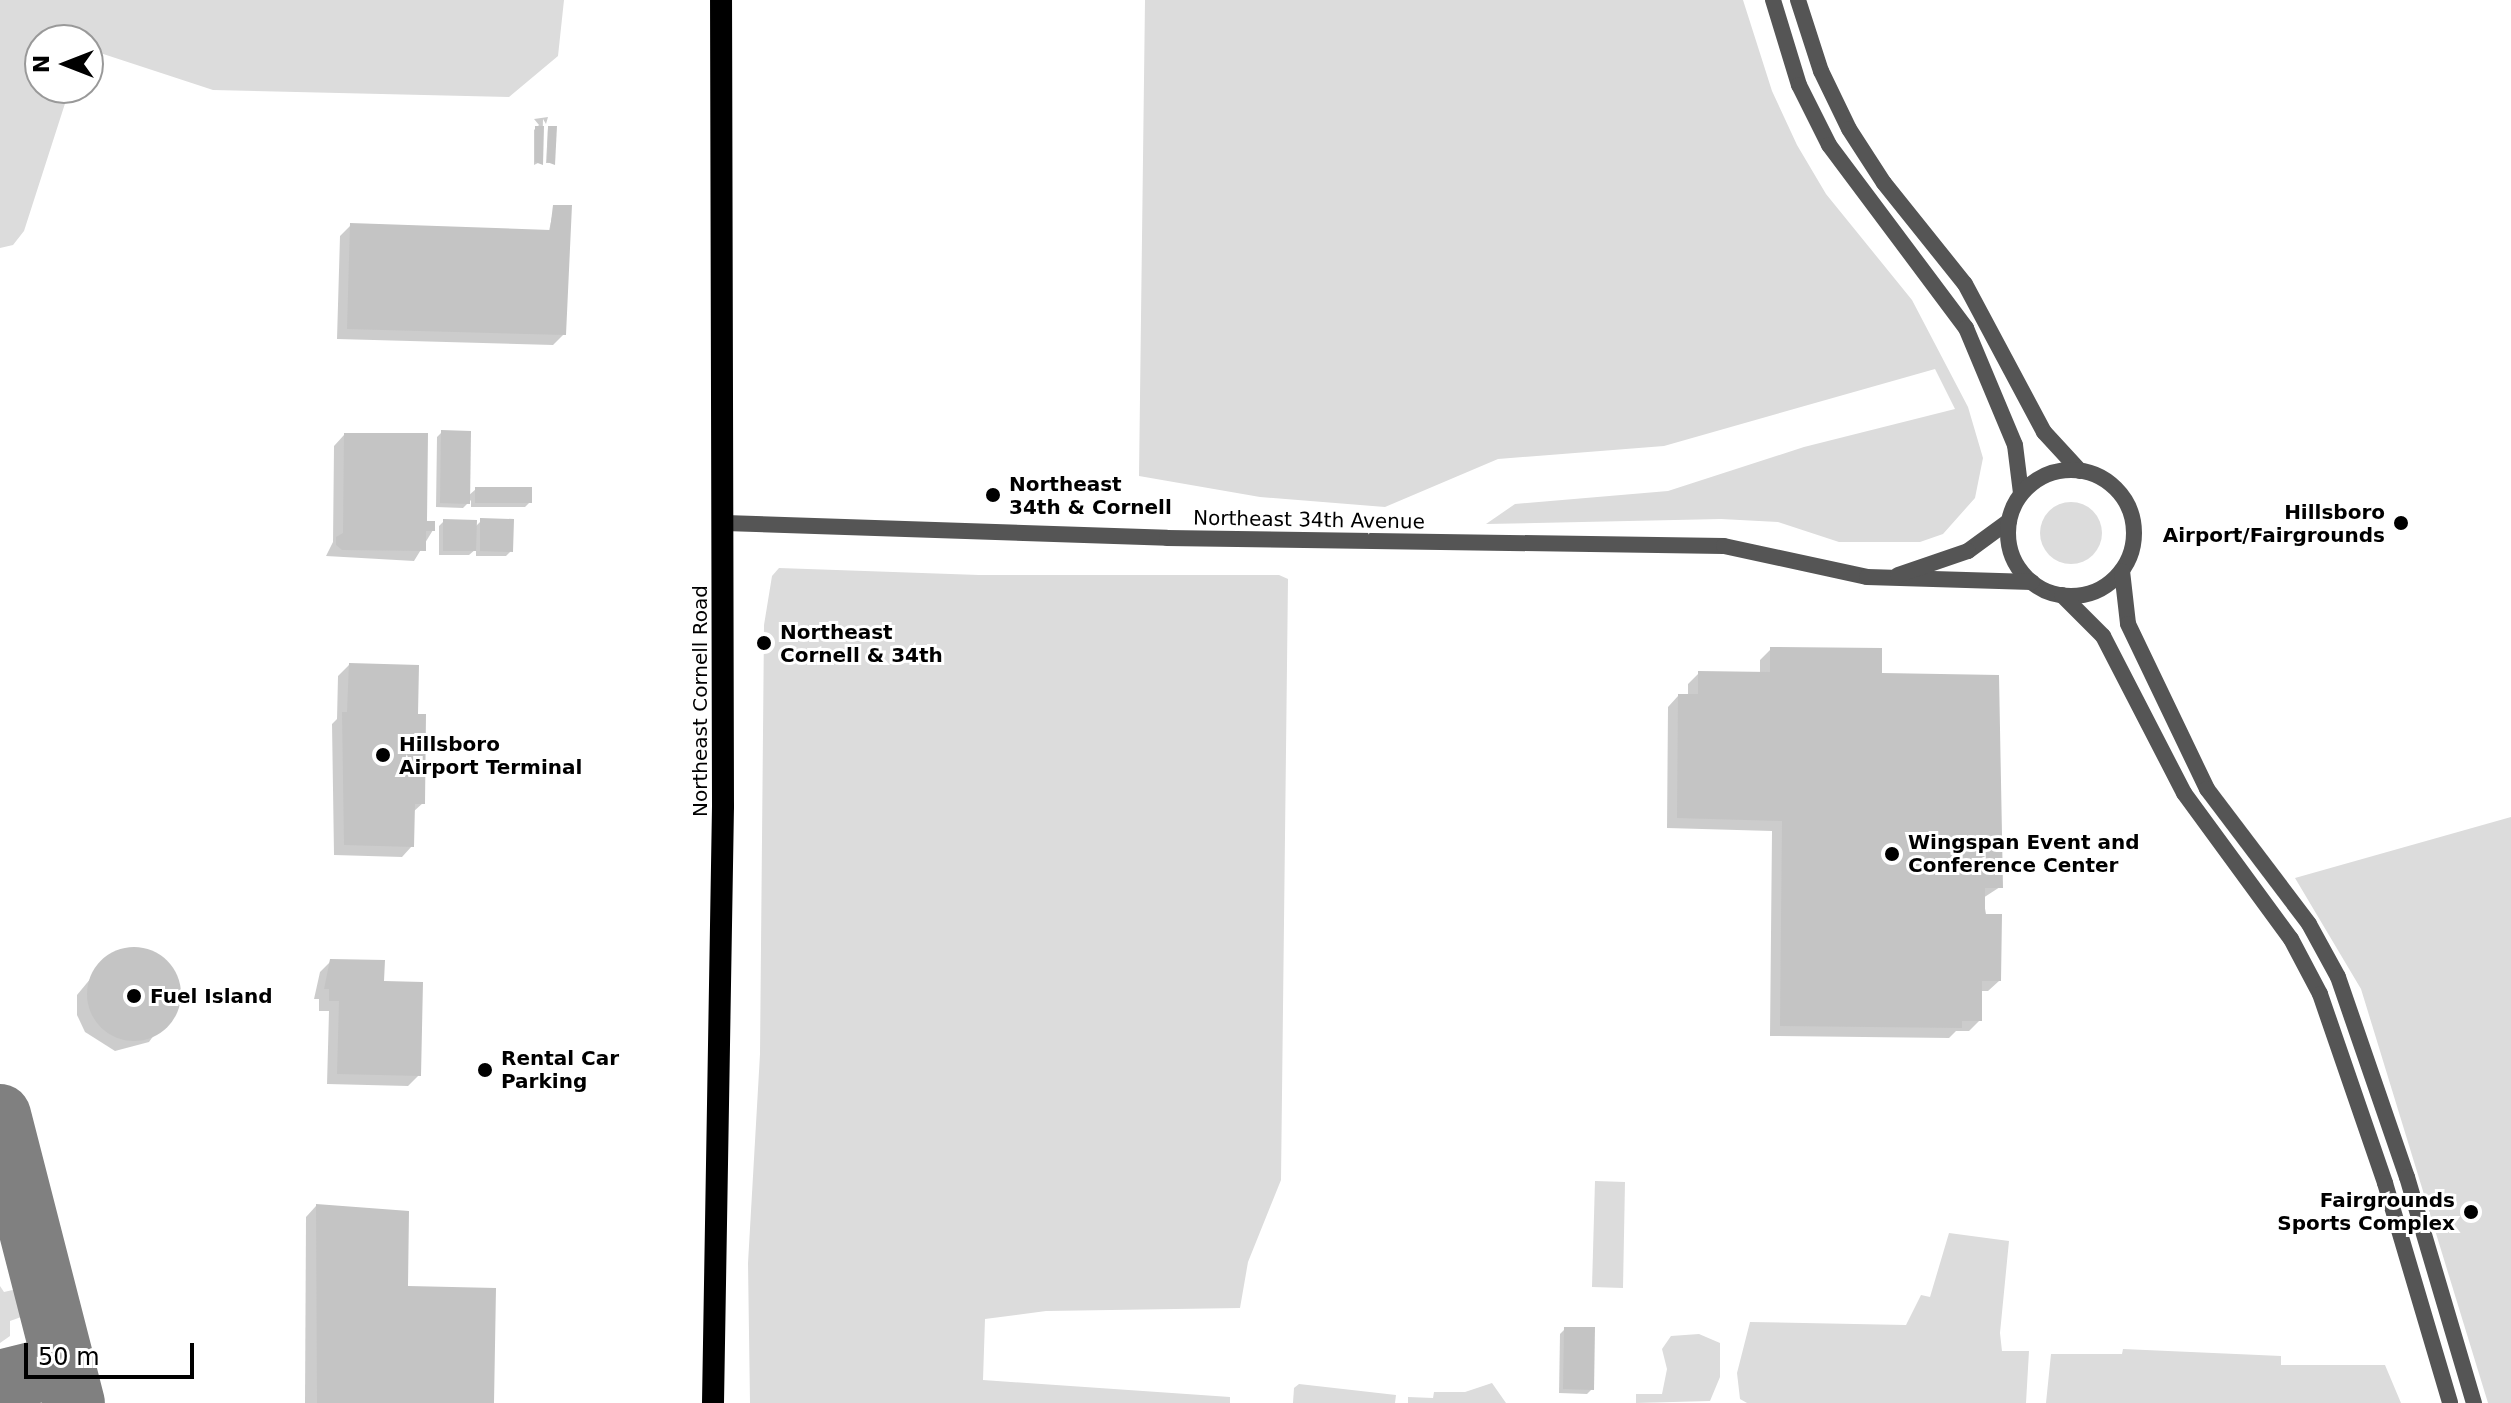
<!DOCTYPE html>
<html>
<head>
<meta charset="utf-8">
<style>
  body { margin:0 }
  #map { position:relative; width:2511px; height:1403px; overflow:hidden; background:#fff; font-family:"DejaVu Sans",sans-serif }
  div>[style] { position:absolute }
  .green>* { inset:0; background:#dcdcdc }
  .round { border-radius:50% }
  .shadow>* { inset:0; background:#0003 }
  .taxiway>* { height:62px; margin:-31px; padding:0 31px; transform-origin:31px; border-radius:31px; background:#808080 }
  .building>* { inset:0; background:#c4c4c4 }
  .minor>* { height:16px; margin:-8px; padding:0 8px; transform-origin:8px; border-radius:8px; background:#555 }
  .tertiary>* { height:16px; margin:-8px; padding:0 8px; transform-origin:8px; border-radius:8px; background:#555 }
  .tertiary>.ring { margin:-8px; padding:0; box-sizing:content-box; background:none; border:16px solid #555; border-radius:50% }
  .trunk>* { height:22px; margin:-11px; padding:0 11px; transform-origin:11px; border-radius:11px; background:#000 }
  .dots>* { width:22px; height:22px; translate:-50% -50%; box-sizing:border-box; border:4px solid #fff; border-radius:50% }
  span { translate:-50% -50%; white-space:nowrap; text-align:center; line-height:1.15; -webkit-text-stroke:6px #fff; paint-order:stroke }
  .poi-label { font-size:20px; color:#000; font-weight:700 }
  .left { translate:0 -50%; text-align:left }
  .right { translate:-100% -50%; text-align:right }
  .street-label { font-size:20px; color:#000 }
  .north { position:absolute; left:24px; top:24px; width:80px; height:80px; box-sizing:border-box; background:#fff; border:2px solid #999; border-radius:50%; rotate:270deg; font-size:22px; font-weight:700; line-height:32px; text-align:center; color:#000 }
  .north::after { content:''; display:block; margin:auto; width:28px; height:36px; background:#000; clip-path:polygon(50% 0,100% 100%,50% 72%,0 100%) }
  .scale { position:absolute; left:24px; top:1343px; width:170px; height:36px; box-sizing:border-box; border:4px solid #000; border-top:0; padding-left:10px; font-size:24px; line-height:28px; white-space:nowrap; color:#000; -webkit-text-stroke:6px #fff; paint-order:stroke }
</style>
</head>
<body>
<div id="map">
  <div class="green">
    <i style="clip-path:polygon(0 0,564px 0,558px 56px,509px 97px,213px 90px,88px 49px,88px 40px,40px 40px,40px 88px,70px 88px,24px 231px,13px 245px,0 248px)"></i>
    <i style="clip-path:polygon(1145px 0,1743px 0,1772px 91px,1797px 145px,1826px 194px,1912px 300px,1968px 407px,1983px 458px,1975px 498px,1943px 534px,1920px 542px,1839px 542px,1778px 522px,1721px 519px,1486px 524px,1515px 504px,1668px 491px,1804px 447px,1955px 409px,1935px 369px,1664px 446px,1498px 459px,1385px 507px,1260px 497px,1139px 476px)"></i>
    <i class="round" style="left:2040px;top:502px;width:62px;height:62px"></i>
    <i style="clip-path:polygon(779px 568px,979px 575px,1279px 575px,1288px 579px,1281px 1180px,1248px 1262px,1240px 1308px,1046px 1311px,985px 1319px,983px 1380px,1230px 1397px,1230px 1403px,750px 1403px,748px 1263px,760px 1054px,764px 625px,772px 576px)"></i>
    <i style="clip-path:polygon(2511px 817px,2511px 1403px,2488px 1403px,2361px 989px,2295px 878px)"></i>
    <i style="clip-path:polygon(1595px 1181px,1625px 1182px,1623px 1288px,1592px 1287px)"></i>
    <i style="clip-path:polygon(1949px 1233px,2009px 1241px,2000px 1333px,2002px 1351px,2029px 1351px,2026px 1403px,1747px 1403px,1740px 1399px,1737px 1373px,1750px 1322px,1906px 1325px,1921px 1295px,1930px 1297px)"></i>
    <i style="clip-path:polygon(0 1286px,4px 1292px,17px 1289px,24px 1316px,10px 1321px,10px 1336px,0 1343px)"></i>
    <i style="clip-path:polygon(1699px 1334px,1720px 1343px,1720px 1377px,1710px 1401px,1636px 1403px,1636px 1394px,1662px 1394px,1667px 1369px,1662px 1349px,1671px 1336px)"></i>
    <i style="clip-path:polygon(2123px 1349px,2281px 1356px,2281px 1365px,2385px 1365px,2401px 1403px,2046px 1403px,2051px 1354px,2122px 1354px)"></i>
    <i style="clip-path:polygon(1492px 1383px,1506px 1403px,1408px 1403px,1408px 1397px,1433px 1398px,1434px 1392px,1465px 1392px)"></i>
    <i style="clip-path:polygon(1299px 1384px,1396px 1395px,1395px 1403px,1293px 1403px,1294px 1388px)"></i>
  </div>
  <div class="shadow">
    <i style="clip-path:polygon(548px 117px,546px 124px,543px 119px,542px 161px,534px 165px,534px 130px,539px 125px,534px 119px)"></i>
    <i style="clip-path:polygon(548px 128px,553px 163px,546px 163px)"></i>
    <i style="clip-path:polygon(554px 207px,564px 334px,553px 345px,337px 339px,340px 236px,351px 225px,549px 231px)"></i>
    <i style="clip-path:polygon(442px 432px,468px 496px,476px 489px,530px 502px,525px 507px,471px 507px,471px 500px,463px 508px,436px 507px,437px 437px)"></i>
    <i style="clip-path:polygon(344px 435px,433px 530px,414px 561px,326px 556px,333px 542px,334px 446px)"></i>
    <i style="clip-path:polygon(444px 521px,475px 527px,481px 521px,511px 551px,506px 556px,476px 556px,476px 549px,469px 555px,439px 555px,439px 526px)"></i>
    <i style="clip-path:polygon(1771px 649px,1880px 675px,2000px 887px,1983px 898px,1999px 981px,1988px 991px,1980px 991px,1980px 1020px,1969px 1031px,1956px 1031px,1949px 1038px,1770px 1036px,1772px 831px,1667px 828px,1668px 707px,1678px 696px,1688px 696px,1688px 684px,1699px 673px,1760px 674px,1760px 660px)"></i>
    <i style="clip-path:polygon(349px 665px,416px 716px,423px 803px,413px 812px,412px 846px,402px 857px,334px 855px,332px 724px,337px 719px,338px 676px)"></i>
    <i style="clip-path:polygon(145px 950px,172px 969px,179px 1000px,149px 1042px,115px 1051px,85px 1032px,77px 1015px,77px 995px,110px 955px)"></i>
    <i style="clip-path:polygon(331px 961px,382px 983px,419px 1075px,408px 1086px,327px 1084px,329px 1011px,319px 1011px,319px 999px,314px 999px,320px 972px)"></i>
    <i style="clip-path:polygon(316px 1206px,492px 1403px,305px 1403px,306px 1217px)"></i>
    <i style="clip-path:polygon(1565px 1329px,1592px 1389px,1587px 1394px,1559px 1393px,1560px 1334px)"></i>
  </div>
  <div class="taxiway">
    <i style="left:0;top:1115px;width:297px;rotate:75.6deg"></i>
    <i style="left:0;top:1381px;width:66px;rotate:-14deg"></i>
  </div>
  <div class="building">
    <i style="clip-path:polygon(535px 126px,544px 126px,543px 165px,535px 162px)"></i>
    <i style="clip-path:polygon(548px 126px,557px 126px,555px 165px,547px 162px)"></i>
    <i style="clip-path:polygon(553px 205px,572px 205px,566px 335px,347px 329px,350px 223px,550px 230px)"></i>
    <i style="clip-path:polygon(441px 430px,471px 431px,470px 504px,440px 503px)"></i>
    <i style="clip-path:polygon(344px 433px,428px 433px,427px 521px,435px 521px,435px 531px,426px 531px,426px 551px,342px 550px,336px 545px,336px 537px,343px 533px)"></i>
    <i style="clip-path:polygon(475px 487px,532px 487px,532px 503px,475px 503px)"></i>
    <i style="clip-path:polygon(480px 518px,514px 519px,513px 552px,480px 551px)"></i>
    <i style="clip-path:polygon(443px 519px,477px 520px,476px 551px,443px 551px)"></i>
    <i style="clip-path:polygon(1770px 647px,1882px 648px,1882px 673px,1999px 675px,2003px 888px,1985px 888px,1985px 914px,2002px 914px,2001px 981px,1982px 981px,1982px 1021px,1962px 1021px,1962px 1028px,1780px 1026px,1782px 821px,1677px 818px,1678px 694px,1698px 694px,1698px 671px,1770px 672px)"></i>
    <i style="clip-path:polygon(349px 663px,419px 665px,418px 714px,426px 714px,425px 804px,415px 804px,414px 847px,344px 845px,342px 712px,347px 712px)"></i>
    <i class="round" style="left:87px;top:947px;width:94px;height:94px"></i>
    <i style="clip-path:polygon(330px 959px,385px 960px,384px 981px,423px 982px,421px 1076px,337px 1074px,339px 1001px,329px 1001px,329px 989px,324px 989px)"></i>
    <i style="clip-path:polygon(316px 1204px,409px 1211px,408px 1286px,496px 1288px,494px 1403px,317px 1403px)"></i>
    <i style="clip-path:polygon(1564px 1327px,1595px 1327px,1594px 1390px,1563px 1389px)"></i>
  </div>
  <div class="minor">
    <i style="left:1968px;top:551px;width:51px;rotate:-36.2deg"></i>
  </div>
  <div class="tertiary">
    <i style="left:1773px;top:0;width:89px;rotate:73deg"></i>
    <i style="left:1799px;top:85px;width:67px;rotate:63.4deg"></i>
    <i style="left:1829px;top:145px;width:229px;rotate:53.2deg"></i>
    <i style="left:1966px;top:328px;width:127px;rotate:67.3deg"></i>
    <i style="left:2015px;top:445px;width:48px;rotate:82.9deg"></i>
    <i style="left:1798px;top:0;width:75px;rotate:72.1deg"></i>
    <i style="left:1821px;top:71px;width:64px;rotate:64.2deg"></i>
    <i style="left:1849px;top:129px;width:64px;rotate:57.1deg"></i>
    <i style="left:1884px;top:183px;width:129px;rotate:51.3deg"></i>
    <i style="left:1965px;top:284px;width:168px;rotate:61.9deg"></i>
    <i style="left:2044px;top:432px;width:53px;rotate:47.3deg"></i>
    <i class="ring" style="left:2008px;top:470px;width:110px;height:110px"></i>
    <i style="left:725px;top:523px;width:442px;rotate:1.9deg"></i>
    <i style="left:1167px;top:538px;width:557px;rotate:0.82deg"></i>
    <i style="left:1724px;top:546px;width:146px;rotate:12.2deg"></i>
    <i style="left:1867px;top:577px;width:165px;rotate:1.7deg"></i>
    <i style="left:2122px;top:571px;width:53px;rotate:83.5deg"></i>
    <i style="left:2128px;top:624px;width:183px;rotate:64.4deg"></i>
    <i style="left:2207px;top:789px;width:169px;rotate:52.9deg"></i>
    <i style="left:2309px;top:924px;width:60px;rotate:61.3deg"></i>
    <i style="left:2338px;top:977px;width:212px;rotate:71deg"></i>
    <i style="left:2407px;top:1177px;width:236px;rotate:73.5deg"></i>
    <i style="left:1898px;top:575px;width:74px;rotate:-18.9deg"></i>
    <i style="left:2062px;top:595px;width:58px;rotate:45deg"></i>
    <i style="left:2103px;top:636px;width:177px;rotate:62.7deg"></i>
    <i style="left:2184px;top:793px;width:181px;rotate:53.8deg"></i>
    <i style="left:2291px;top:939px;width:62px;rotate:62.2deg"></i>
    <i style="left:2320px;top:994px;width:200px;rotate:71deg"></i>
    <i style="left:2385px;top:1183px;width:229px;rotate:73.5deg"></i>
  </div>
  <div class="trunk">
    <i style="left:713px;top:1403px;width:597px;rotate:-89.04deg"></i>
    <i style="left:723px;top:806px;width:806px;rotate:-90.14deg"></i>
  </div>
  <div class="dots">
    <i style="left:993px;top:495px;background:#000"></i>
    <i style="left:2401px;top:523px;background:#000"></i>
    <i style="left:764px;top:643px;background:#000"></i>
    <i style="left:383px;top:755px;background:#000"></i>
    <i style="left:1892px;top:854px;background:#000"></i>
    <i style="left:134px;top:996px;background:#000"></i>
    <i style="left:485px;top:1070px;background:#000"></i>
    <i style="left:2471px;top:1212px;background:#000"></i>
  </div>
  <div class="poi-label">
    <span class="left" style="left:1009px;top:496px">Northeast<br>34th &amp; Cornell</span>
    <span class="right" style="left:2385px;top:524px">Hillsboro<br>Airport/Fairgrounds</span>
    <span class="left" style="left:780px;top:644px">Northeast<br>Cornell &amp; 34th</span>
    <span class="left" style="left:399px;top:756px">Hillsboro<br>Airport Terminal</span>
    <span class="left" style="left:1908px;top:854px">Wingspan Event and<br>Conference Center</span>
    <span class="left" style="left:150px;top:996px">Fuel Island</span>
    <span class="left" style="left:501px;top:1070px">Rental Car<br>Parking</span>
    <span class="right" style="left:2455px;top:1212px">Fairgrounds<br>Sports Complex</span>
  </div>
  <div class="street-label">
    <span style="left:1309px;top:520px;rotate:1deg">Northeast 34th Avenue</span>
    <span style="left:700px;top:701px;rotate:-90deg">Northeast Cornell Road</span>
  </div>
  <div class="north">N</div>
  <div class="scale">50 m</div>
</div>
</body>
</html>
